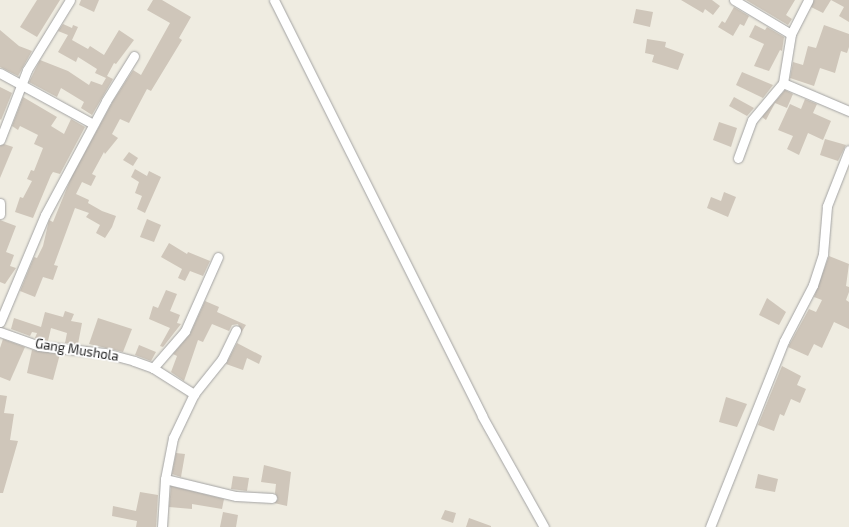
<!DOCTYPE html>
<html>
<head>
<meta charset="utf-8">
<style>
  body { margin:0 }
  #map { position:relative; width:849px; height:527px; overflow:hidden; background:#efece1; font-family:"Exo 2",sans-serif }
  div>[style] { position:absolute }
  .building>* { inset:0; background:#cfc6ba }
  .roads { filter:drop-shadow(0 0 1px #a3a3a3) drop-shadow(0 0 1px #a3a3a3) }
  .street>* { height:9px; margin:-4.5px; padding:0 4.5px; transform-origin:4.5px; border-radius:4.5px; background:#fff }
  span { translate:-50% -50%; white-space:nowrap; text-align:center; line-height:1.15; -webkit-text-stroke:3.5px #fff; paint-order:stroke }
  .street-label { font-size:13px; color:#1c1c1c }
</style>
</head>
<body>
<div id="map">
  <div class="building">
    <i style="clip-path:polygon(37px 0,60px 0,37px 37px,20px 27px)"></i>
    <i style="clip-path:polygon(81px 0,99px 0,94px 12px,79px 5px)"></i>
    <i style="clip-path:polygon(153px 0,162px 0,191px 17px,179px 38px,182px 40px,151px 91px,147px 89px,129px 123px,120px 119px,112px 134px,118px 138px,105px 154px,104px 152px,92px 174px,96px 176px,91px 186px,82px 182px,76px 194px,89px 200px,88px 203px,102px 211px,116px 216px,112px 227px,105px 238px,96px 233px,100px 225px,86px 217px,89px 213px,75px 208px,54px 265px,58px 266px,53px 280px,43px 277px,35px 297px,20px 291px,34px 257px,37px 258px,43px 246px,49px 220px,53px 222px,71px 178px,113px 101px,133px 70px,141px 75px,170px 23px,147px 10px)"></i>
    <i style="clip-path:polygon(681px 0,712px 0,720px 6px,713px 15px,705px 9px,703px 13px)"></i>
    <i style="clip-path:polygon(746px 0,795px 0,786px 15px,792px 19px,788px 25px)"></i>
    <i style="clip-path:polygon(814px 0,831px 0,823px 13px,811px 7px)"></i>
    <i style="clip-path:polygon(831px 0,849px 0,849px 22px,839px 16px,844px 7px)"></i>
    <i style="clip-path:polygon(734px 7px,749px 16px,744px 26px,740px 24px,733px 36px,718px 27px,722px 21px,725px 23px)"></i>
    <i style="clip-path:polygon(636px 9px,653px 12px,650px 27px,633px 23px)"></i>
    <i style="clip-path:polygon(63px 24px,72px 28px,73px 25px,78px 27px,72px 40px,88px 49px,90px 46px,104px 55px,119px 30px,134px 40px,116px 64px,114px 63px,107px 76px,113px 79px,92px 115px,81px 108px,84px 102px,61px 88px,57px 97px,29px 82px,40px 60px,68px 71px,89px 85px,91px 81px,102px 85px,106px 78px,95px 73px,97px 69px,78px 57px,76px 62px,58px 52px,68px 35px,58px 31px)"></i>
    <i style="clip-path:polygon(755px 25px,765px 30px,767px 27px,784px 37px,782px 51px,780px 50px,769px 71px,754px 66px,764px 44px,749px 37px)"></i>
    <i style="clip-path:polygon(824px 25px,849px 34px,849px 47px,847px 53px,841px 51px,835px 73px,820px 68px,814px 86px,790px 78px,793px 62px,803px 65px,808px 46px,816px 48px)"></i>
    <i style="clip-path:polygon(0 30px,19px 46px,32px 51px,18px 76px,0 67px)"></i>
    <i style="clip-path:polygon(647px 39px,666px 42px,665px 47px,684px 54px,678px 70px,652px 62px,654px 55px,645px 53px)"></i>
    <i style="clip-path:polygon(742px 72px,773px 85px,763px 98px,736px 85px)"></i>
    <i style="clip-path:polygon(0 87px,12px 93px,1px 120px,0 119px)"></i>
    <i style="clip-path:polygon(785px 90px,793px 94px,787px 108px,775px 103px,766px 120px,762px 117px)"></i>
    <i style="clip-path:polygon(23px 97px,57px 117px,51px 126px,64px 134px,71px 119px,85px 127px,60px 174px,53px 172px,51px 175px,33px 218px,15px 212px,20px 197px,23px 198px,32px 181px,27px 179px,31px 170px,34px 171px,43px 148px,34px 144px,38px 135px,20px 126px,18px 130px,12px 126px)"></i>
    <i style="clip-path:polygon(734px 97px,754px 108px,747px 116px,729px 106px)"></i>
    <i style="clip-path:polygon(805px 99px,817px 104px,813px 113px,831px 121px,823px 140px,808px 133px,799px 155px,787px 149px,793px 136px,778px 130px,790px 104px,801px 109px)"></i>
    <i style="clip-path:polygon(719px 122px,737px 128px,731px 147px,713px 140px)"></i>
    <i style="clip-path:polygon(825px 139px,846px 145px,838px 161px,820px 155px)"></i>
    <i style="clip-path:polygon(4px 144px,13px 147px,0 178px,0 146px)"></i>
    <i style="clip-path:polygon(129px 152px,138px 158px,133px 166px,123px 160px)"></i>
    <i style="clip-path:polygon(135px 169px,147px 176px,149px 171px,161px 177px,145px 213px,137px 209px,142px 196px,135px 193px,139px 182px,131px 177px)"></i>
    <i style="clip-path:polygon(724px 192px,736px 197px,728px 217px,707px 208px,711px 197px,721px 201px)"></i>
    <i style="clip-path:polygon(147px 219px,161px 225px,154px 242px,140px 237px)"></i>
    <i style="clip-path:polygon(0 220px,16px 226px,6px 252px,14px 255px,10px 266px,16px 268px,5px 284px,0 282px)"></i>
    <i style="clip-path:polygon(169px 243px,187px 254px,188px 252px,210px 261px,203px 276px,190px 271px,185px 281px,178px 278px,182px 269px,161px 257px)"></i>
    <i style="clip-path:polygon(829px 256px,849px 264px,846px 286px,849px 287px,849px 292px,846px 300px,849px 302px,849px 329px,834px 322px,822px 348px,814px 344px,808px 356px,788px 347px,809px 309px,816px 312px,822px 300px,814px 297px)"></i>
    <i style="clip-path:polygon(166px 290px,177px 294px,170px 311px,180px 315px,177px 323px,181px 324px,163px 347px,160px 346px,170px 328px,149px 319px,153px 306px,158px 308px)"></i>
    <i style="clip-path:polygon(767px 298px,786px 312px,779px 325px,759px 315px)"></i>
    <i style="clip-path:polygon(205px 301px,219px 307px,217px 312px,246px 325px,241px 333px,238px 324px,232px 325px,229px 331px,212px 324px,203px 342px,198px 340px,184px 381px,171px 372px,177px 356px,173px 354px,190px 334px)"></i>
    <i style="clip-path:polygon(65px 311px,74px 314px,71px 321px,82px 323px,78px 344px,65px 343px,67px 333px,51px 328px,48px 341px,35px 338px,37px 333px,32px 332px,30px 336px,11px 329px,14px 318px,41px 327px,45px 312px,63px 317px)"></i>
    <i style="clip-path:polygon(98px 318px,132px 329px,123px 352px,89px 344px)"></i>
    <i style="clip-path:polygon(3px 339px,25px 347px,10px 381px,0 377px,0 348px)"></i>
    <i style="clip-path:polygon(237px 343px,262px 356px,259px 364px,247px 358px,243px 370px,226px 364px)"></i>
    <i style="clip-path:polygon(139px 345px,156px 352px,151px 361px,135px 355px)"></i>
    <i style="clip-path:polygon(32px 350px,60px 354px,53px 380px,27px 373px)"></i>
    <i style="clip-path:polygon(782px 366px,801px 376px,797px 385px,806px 389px,800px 403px,791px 399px,784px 416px,780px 414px,774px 431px,758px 425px)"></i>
    <i style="clip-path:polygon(0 395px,7px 396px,4px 413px,14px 414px,10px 440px,18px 441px,3px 493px,0 493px)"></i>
    <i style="clip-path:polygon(726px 397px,747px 404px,737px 427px,719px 422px)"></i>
    <i style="clip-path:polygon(176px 453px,185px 454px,181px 477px,172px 474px)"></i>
    <i style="clip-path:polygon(264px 465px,291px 472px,287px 506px,274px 503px,278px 499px,275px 493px,276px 484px,261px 482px)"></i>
    <i style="clip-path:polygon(758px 474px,778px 479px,775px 492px,755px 488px)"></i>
    <i style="clip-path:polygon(233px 476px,249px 478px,247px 491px,231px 489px)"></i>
    <i style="clip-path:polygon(171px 486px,224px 499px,222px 509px,192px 504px,192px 509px,169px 507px)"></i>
    <i style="clip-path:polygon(140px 492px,158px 495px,156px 527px,136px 527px,137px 521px,112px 516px,113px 506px,136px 511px)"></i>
    <i style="clip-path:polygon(445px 510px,456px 513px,453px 523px,441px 519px)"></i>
    <i style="clip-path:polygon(223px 512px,238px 515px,236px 527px,220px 527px)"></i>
    <i style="clip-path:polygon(469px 518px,491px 526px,491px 527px,466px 527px)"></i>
  </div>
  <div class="roads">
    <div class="street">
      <i style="left:274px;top:0;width:465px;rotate:63.4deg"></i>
      <i style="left:482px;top:416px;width:127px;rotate:60.8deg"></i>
      <i style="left:734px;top:0;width:66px;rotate:30.8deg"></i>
      <i style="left:791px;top:34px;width:50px;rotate:99.3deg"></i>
      <i style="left:783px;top:83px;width:72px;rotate:23deg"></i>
      <i style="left:791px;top:34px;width:38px;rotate:-63deg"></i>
      <i style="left:0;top:73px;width:106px;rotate:28.7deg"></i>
      <i style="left:0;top:140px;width:75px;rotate:-68.9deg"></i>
      <i style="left:27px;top:70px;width:82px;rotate:-58.4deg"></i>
      <i style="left:738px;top:158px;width:40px;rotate:-69.8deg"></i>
      <i style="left:752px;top:120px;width:48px;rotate:-50deg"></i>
      <i style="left:0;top:203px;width:11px;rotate:90deg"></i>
      <i style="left:0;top:322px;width:116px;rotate:-67.2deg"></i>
      <i style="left:45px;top:215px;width:129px;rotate:-61.8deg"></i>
      <i style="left:106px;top:101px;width:53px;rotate:-58.1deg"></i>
      <i style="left:0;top:332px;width:41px;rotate:19.7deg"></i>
      <i style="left:39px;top:346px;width:66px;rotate:6.1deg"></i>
      <i style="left:105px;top:353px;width:30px;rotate:15deg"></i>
      <i style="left:134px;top:361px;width:20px;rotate:20deg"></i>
      <i style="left:153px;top:368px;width:49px;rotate:32.4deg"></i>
      <i style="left:153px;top:368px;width:49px;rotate:-49.1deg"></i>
      <i style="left:185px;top:331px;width:81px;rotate:-66deg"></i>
      <i style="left:165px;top:479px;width:73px;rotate:13.5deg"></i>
      <i style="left:236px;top:496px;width:36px;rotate:3deg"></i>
      <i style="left:162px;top:527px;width:48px;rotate:-86.4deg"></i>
      <i style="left:165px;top:479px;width:42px;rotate:-79deg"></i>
      <i style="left:173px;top:438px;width:49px;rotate:-64.5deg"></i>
      <i style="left:194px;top:394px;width:45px;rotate:-51.3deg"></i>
      <i style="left:222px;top:359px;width:32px;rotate:-64deg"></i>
      <i style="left:710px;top:527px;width:200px;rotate:-68.3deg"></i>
      <i style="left:784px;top:341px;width:63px;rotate:-62.6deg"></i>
      <i style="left:813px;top:285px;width:33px;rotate:-72deg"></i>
      <i style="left:823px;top:254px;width:48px;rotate:-85.2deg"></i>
      <i style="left:827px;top:206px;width:60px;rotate:-68.6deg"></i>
    </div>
  </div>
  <div class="street-label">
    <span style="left:77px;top:350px;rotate:9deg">Gang Mushola</span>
  </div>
</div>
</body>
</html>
